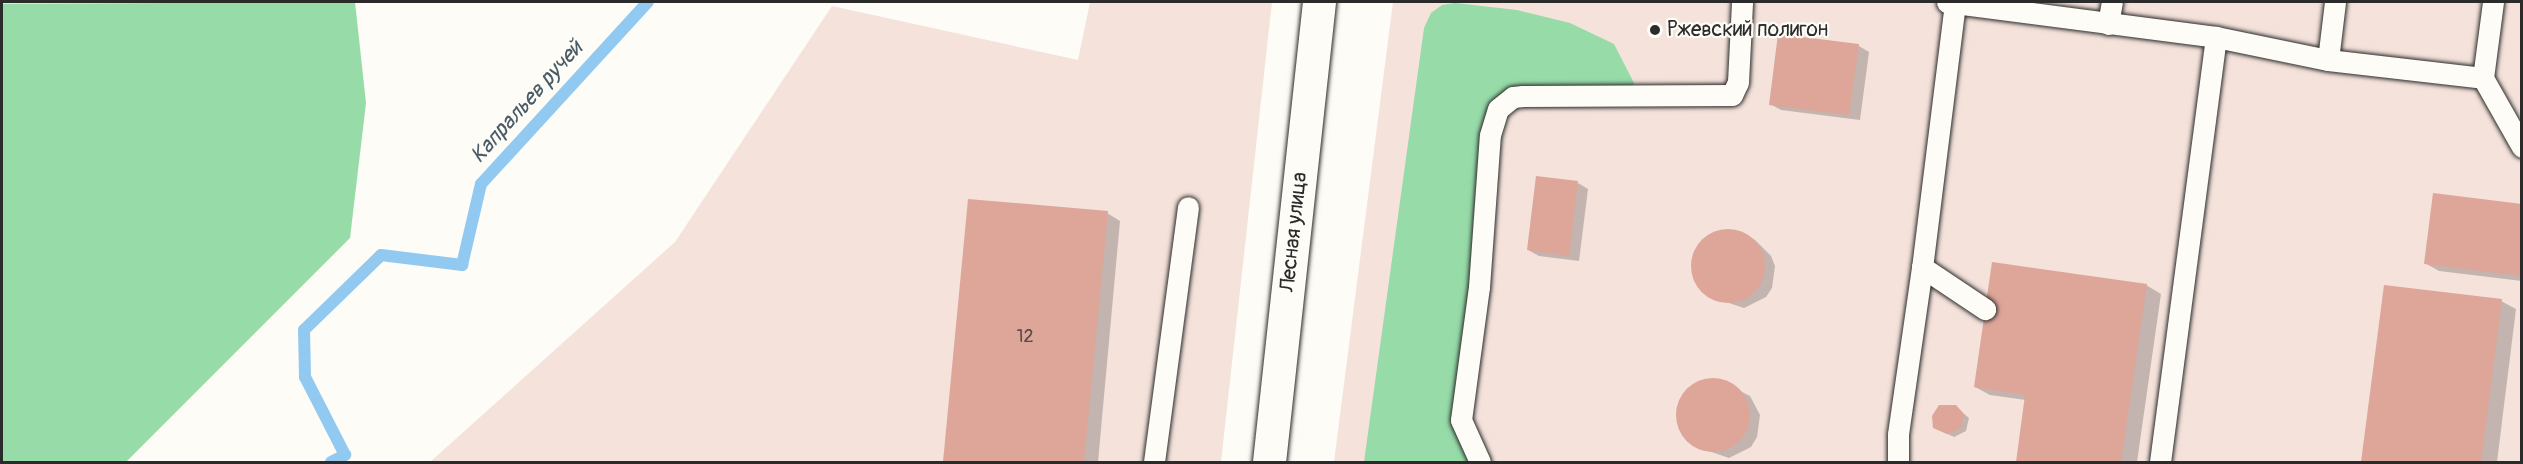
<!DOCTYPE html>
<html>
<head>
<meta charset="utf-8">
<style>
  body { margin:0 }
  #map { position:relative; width:2523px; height:464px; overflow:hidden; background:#fdfcf7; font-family:Pangolin,sans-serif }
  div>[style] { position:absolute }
  .built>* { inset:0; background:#f4e2db }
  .green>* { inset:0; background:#96dba8 }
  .shadow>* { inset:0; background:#0003 }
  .stream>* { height:12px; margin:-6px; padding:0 6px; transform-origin:6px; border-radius:6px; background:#92c9f0 }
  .building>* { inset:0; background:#dea599 }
  .round { border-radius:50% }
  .roads { filter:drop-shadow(0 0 2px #2b2b2b) drop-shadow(0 0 2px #2b2b2b) }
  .lane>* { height:21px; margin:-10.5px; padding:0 10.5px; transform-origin:10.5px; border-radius:10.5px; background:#fdfcf7 }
  .street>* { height:33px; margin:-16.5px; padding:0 16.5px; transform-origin:16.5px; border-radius:16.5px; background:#fdfcf7 }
  .dots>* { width:16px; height:16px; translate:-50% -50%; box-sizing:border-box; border:3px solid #fdfcf7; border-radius:50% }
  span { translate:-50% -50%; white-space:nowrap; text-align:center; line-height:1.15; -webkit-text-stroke:4.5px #fdfcf7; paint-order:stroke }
  .number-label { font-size:18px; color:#584a46 }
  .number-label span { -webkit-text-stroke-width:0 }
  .poi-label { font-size:21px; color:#2b2b2b }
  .left { translate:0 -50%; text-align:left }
  .street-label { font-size:21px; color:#2b2b2b }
  .water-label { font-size:22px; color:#4a5a66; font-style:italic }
  .frame { position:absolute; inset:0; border:3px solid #2b2b2b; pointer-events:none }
</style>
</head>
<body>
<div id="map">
  <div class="built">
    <i style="clip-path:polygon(2px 2px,355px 2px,2px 4px)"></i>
    <i style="clip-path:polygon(1090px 2px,1272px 2px,1221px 462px,430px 462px,675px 242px,832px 6px,1078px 60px)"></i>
    <i style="clip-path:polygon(1393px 2px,2521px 2px,2521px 462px,1334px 462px)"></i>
  </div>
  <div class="green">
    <i style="clip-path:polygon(355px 2px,366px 103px,350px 238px,126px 462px,2px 462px,2px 4px)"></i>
    <i style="clip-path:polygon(1455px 3px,1517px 10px,1570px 23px,1614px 44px,1634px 83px,1632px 89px,1504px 99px,1459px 419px,1477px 462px,1364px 462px,1424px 28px,1431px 13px,1442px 5px)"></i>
  </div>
  <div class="shadow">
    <i style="clip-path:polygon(1859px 46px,1869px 52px,1860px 120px,1781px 110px,1770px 104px)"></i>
    <i style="clip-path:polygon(1578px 183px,1588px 189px,1579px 261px,1539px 256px,1528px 250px)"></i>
    <i style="clip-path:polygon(970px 200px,1107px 213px,1120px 221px,1098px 462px,945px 462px)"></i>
    <i style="clip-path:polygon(2522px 205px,2522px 281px,2439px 271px,2425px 263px)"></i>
    <i style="clip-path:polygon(1722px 230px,1744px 234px,1755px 240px,1771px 256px,1775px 266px,1772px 288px,1766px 297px,1744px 308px,1708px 296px,1693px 276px,1695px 252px,1711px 234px)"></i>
    <i style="clip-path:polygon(2146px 285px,2161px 294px,2137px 462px,2017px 462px,2026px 400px,1990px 395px,1975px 387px)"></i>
    <i style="clip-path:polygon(2386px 286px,2501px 301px,2516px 309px,2497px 462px,2363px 462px)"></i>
    <i style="clip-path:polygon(1707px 380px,1718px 380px,1750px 396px,1760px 415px,1757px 437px,1751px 447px,1729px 458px,1694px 446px,1679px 426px,1680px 401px,1687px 391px)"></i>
    <i style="clip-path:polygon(1956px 407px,1969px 418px,1966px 431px,1954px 437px,1941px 431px)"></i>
  </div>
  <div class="stream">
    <i style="left:331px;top:462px;width:16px;rotate:-27deg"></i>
    <i style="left:345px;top:455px;width:88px;rotate:-117.1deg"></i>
    <i style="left:305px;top:377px;width:47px;rotate:-91.2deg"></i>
    <i style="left:304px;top:330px;width:107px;rotate:-44.2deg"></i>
    <i style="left:381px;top:255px;width:82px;rotate:7deg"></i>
    <i style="left:462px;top:265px;width:83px;rotate:-76.8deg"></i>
    <i style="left:481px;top:184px;width:247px;rotate:-47.5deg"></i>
  </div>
  <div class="building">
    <i style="clip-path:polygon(1778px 34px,1859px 44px,1849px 115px,1769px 105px)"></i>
    <i style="clip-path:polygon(1536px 176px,1578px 181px,1569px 256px,1527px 250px)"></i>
    <i style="clip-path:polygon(2433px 193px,2522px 204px,2522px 276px,2424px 264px)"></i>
    <i style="clip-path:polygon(968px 199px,1108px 211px,1084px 462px,943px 462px)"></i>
    <i class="round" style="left:1691px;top:229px;width:74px;height:74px"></i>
    <i style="clip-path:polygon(1992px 262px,2147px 284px,2121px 462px,2016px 462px,2025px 395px,1974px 387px)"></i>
    <i style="clip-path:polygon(2384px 285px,2502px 299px,2481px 462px,2361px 462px)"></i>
    <i class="round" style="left:1676px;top:378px;width:74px;height:74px"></i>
    <i style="clip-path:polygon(1939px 405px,1956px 405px,1964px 414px,1961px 428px,1947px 434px,1933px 428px,1932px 416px)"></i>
  </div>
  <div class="roads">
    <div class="lane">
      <i style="left:1947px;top:2px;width:271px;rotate:7.4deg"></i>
      <i style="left:2216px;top:37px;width:114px;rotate:11.6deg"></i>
      <i style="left:2335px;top:2px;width:58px;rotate:96.9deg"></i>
      <i style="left:2328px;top:60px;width:156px;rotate:6.6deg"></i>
      <i style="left:2493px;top:2px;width:77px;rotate:97.5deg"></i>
      <i style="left:2483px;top:78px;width:79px;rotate:60.5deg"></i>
      <i style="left:1955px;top:3px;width:266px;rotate:97.1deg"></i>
      <i style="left:1922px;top:267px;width:76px;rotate:33.7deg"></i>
      <i style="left:2108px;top:24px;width:22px;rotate:-80deg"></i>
      <i style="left:1154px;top:462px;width:257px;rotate:-82.4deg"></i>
      <i style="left:1480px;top:462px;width:46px;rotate:-114.3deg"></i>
      <i style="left:1461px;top:420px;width:134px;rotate:-82.3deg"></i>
      <i style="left:1479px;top:287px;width:152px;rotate:-85.9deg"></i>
      <i style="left:1490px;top:135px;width:27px;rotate:-73deg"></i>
      <i style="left:1498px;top:109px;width:19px;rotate:-39deg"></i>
      <i style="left:1513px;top:97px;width:10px;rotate:-6deg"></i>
      <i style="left:1523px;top:96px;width:209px;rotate:-0.3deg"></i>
      <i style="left:1732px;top:95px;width:14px;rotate:-65deg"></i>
      <i style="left:1738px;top:82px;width:80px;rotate:-87.1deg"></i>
      <i style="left:1898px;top:462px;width:28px;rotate:-90deg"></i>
      <i style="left:1898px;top:434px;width:169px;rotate:-81.8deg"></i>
      <i style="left:2160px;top:462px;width:429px;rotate:-82.5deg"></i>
    </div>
    <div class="street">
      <i style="left:1269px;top:462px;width:463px;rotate:-83.8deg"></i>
    </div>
  </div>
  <div class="dots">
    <i style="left:1655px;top:30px;background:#2b2b2b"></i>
  </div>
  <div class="number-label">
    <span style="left:1025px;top:337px">12</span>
  </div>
  <div class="poi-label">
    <span class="left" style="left:1667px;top:30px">Ржевский полигон</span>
  </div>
  <div class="street-label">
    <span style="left:1294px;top:232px;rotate:-84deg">Лесная улица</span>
  </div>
  <div class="water-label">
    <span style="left:527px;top:102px;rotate:-48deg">Капральев ручей</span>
  </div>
  <div class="frame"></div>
</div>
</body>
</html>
